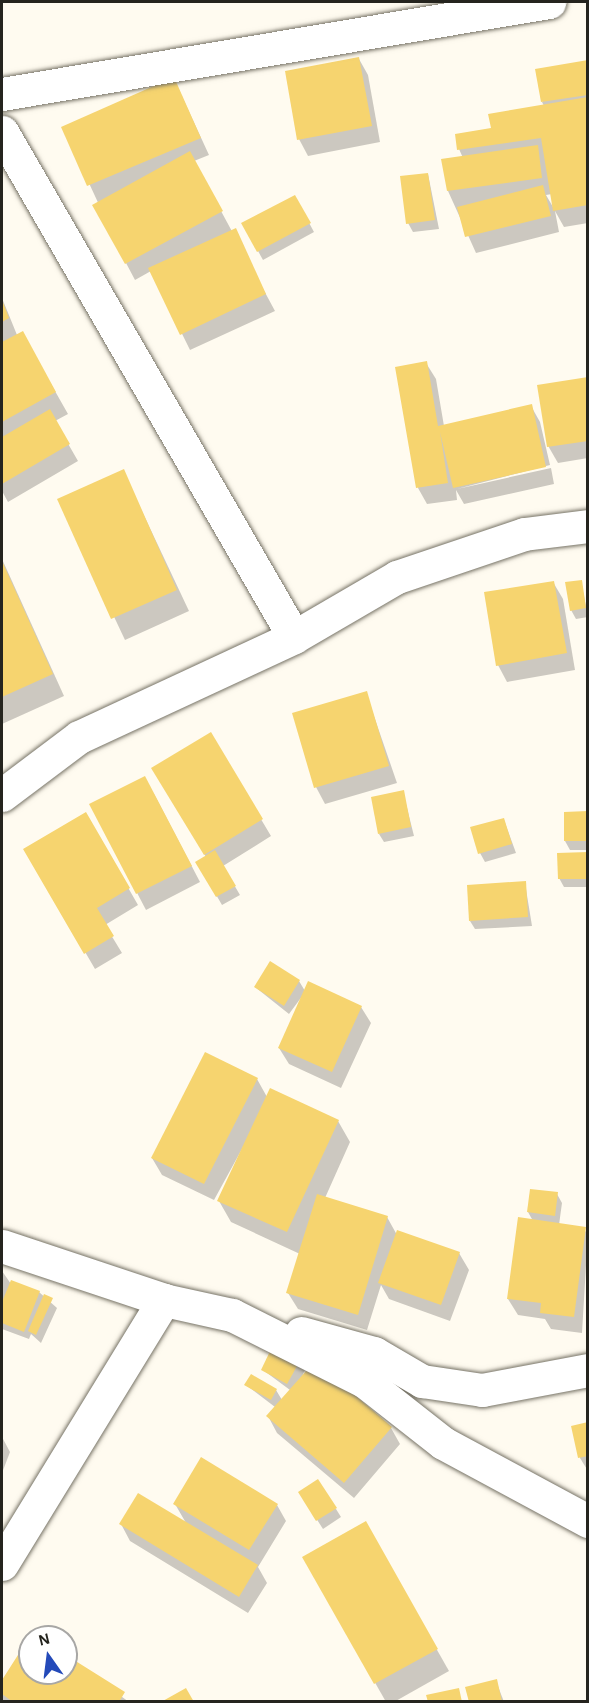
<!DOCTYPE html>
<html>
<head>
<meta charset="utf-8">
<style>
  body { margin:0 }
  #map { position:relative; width:589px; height:1703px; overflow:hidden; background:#fffbf0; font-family:"Alegreya Sans",sans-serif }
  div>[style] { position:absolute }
  .shadow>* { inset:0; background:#0003 }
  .building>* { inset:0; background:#f6d46f }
  .roads { filter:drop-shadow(0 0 2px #777366) drop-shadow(0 0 2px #777366) }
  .minor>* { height:33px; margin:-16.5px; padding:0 16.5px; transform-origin:16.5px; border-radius:16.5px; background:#fff }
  span { translate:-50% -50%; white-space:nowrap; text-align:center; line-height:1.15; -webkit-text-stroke:5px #fff; paint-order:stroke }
  .frame { position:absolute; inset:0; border:3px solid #25241e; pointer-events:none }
  .north { position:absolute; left:18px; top:1625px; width:60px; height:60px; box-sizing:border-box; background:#fff; border:2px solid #a8a7a5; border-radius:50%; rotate:346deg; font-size:16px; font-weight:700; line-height:24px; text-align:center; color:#25241e }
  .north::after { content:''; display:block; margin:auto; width:21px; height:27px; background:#244ab9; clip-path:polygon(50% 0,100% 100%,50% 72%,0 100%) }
</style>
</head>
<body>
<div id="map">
  <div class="shadow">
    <i style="clip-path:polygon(359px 59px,368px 75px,380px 142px,308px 156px,299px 139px)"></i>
    <i style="clip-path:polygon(evenodd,588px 61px,588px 223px,564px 227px,555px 211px,559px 232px,476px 253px,448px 191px,443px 160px,463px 158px,459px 149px,544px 106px,542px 102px,588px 61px,552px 194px,553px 207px,546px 195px,552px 194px)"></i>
    <i style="clip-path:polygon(174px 79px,209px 155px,194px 161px,275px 311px,190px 350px,151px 271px,135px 280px,126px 263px,63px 127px)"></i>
    <i style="clip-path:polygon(428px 174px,439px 229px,413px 232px,408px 223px)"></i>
    <i style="clip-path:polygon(295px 197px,314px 232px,263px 260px,243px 224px)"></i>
    <i style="clip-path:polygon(2px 298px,17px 335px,34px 354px,68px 414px,55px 421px,78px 461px,8px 502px,2px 491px)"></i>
    <i style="clip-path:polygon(426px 363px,436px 379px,444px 426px,531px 406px,540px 422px,550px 465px,457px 489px,551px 468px,554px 484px,464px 504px,456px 490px,457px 500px,427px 504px,418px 488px)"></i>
    <i style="clip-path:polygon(588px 379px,588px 458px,558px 463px,547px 444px)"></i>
    <i style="clip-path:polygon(123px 471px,189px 611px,125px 640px,59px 500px)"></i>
    <i style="clip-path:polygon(2px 559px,64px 696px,2px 724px)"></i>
    <i style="clip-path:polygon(581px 581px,588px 617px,576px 619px,571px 610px)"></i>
    <i style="clip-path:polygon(553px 582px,563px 599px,575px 670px,507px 682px,498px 665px)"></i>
    <i style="clip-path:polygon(366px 693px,397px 783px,325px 804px,316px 787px)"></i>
    <i style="clip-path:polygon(210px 734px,271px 836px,223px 866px,240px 895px,222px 905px,197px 862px,206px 857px,162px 784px)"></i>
    <i style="clip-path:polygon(403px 792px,414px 836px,384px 842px,379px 834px)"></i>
    <i style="clip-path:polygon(154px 794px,200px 882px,146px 910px,91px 805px)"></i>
    <i style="clip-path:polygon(588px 813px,588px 850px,570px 850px,565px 841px)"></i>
    <i style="clip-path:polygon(86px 814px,138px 905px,105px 925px,122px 953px,95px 969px,25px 849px)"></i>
    <i style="clip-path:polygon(504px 820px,516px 853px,485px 862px,480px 853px)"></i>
    <i style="clip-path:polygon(588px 854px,588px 887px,564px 887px,559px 878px)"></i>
    <i style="clip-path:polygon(525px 883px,532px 926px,475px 929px,470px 921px)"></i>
    <i style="clip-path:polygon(299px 981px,305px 991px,361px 1007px,371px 1023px,341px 1088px,289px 1064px,279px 1048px,303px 995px,289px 1014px,255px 987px)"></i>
    <i style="clip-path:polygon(257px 1079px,267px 1097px,338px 1121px,350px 1142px,325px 1198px,387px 1217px,397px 1235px,459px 1253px,469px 1270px,450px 1321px,389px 1299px,381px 1285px,367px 1330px,298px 1309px,288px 1293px,300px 1254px,231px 1222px,219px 1201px,248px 1138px,214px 1200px,162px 1175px,152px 1158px)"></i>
    <i style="clip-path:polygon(557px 1194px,562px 1203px,559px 1225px,588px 1232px,582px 1333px,551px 1329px,545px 1319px,518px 1315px,508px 1299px,533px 1221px,528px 1212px)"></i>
    <i style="clip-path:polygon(2px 1271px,11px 1284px,39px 1292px,57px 1308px,41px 1343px,31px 1334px,29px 1339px,2px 1329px)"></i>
    <i style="clip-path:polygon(274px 1347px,305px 1369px,302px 1377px,391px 1428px,400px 1444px,354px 1498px,277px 1433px,268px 1416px,275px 1407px,246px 1385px,276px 1390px,282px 1400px,290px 1390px,263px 1370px)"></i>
    <i style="clip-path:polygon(588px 1423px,588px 1471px,580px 1458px)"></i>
    <i style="clip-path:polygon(2px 1437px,10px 1452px,2px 1473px)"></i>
    <i style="clip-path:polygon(305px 1501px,336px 1509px,341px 1517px,323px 1529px)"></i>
    <i style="clip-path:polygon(175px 1504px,277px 1505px,286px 1521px,258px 1567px,267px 1583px,248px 1613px,130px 1541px,121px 1524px,186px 1523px)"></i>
    <i style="clip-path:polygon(365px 1523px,449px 1671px,394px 1702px,386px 1702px,304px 1557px)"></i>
    <i style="clip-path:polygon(30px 1639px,30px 1673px,66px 1673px,66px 1656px,129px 1702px,3px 1702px,2px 1682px)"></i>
    <i style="clip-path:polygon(496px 1681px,504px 1702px,470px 1702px)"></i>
  </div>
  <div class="building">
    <i style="clip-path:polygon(359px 57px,372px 126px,297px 140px,285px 71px)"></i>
    <i style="clip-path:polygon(588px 60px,588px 95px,541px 102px,535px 69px)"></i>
    <i style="clip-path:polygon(174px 77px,201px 138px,87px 186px,61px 127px)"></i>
    <i style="clip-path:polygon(588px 97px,588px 205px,553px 211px,541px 138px,457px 150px,455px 134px,491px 128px,488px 114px)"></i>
    <i style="clip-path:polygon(538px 145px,542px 178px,447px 191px,441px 159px)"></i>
    <i style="clip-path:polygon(190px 151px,223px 211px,125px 264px,92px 205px)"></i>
    <i style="clip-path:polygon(428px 173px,435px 220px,406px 224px,400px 176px)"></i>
    <i style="clip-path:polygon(543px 185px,551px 216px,465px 237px,457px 207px)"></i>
    <i style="clip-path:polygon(295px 195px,311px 223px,257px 252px,241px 223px)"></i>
    <i style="clip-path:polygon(236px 228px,266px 294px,180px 335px,148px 268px)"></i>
    <i style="clip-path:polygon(2px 300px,9px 318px,2px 322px)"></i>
    <i style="clip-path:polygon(23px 331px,56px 392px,2px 422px,2px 342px)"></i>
    <i style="clip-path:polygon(427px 361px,438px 426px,532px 404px,546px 467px,453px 488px,440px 432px,448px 483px,416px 488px,395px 367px)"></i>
    <i style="clip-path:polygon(588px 377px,588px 441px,547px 447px,537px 385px)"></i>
    <i style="clip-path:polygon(50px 409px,70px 444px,2px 484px,2px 437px)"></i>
    <i style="clip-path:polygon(124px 469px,177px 590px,111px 619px,57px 499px)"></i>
    <i style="clip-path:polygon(2px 561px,53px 674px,2px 697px)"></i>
    <i style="clip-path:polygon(582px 580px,586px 608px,570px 611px,565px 582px)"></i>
    <i style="clip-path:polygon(554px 581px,567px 653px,496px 666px,484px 592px)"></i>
    <i style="clip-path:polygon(367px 691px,389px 766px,314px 788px,292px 713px)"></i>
    <i style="clip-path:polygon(211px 732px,263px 819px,204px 855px,151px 768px)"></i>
    <i style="clip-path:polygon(145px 776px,192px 866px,136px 894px,89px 804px)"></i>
    <i style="clip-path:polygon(404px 790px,411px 827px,378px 834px,371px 797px)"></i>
    <i style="clip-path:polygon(588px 811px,588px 841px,564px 841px,564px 812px)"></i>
    <i style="clip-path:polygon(86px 812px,130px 888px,97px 908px,114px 936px,84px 954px,23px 849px)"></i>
    <i style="clip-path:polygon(504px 818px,512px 844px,478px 854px,470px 827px)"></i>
    <i style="clip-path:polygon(215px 850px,236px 886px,216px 897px,195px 862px)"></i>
    <i style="clip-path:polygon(588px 852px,588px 879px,558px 879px,557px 853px)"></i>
    <i style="clip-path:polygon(526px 881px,528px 917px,469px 921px,467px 885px)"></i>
    <i style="clip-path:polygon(270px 961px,300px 980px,284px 1006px,254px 987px)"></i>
    <i style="clip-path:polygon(308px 981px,362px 1006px,332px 1072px,278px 1048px)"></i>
    <i style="clip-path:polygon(205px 1052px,258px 1078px,204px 1184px,151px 1158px)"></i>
    <i style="clip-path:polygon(270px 1088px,339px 1120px,287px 1232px,217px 1201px)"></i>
    <i style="clip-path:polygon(530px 1189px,558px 1192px,555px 1216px,527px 1212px)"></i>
    <i style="clip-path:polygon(317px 1194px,388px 1216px,358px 1315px,286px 1293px)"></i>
    <i style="clip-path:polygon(518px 1217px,586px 1227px,574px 1317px,540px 1313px,541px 1303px,507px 1299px)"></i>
    <i style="clip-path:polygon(397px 1230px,460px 1252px,441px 1305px,378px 1283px)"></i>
    <i style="clip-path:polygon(11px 1280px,40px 1291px,24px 1332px,2px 1323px,2px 1302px)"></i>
    <i style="clip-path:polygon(44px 1294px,53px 1298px,36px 1335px,28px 1331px)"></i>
    <i style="clip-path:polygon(273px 1345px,301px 1359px,287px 1384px,261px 1370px)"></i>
    <i style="clip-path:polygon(315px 1361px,392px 1427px,344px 1483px,266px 1416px)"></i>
    <i style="clip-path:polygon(251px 1374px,277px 1389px,271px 1400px,244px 1385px)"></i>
    <i style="clip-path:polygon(588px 1422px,588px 1456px,578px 1458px,571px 1426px)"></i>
    <i style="clip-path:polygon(201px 1457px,278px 1504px,249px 1550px,173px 1504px)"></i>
    <i style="clip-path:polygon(318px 1479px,337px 1508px,316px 1521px,298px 1492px)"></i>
    <i style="clip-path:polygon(138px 1493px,258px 1565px,239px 1597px,119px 1524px)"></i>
    <i style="clip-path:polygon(366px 1521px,438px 1649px,374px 1684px,302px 1557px)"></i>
    <i style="clip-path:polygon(32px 1633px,38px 1637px,30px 1637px,30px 1673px,66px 1673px,66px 1655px,125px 1692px,119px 1702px,13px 1702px,2px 1694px,2px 1680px)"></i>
    <i style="clip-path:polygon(497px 1679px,502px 1702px,469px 1702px,465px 1687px)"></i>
    <i style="clip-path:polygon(186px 1688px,194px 1702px,161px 1702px)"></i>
    <i style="clip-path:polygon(459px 1688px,462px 1702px,428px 1702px,426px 1695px)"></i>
  </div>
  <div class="roads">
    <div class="minor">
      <i style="left:2px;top:94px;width:555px;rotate:-9.55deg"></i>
      <i style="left:2px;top:132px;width:583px;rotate:59.96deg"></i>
      <i style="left:2px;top:795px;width:96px;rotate:-37deg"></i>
      <i style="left:79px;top:737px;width:237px;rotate:-24.9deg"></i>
      <i style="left:294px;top:637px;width:119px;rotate:-30.2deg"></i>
      <i style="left:397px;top:577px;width:134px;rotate:-18.7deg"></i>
      <i style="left:524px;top:534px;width:64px;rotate:-7.1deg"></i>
      <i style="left:2px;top:1246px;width:171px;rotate:18.4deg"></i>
      <i style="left:164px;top:1300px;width:70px;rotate:12.4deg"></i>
      <i style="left:232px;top:1315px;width:148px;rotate:26.6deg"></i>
      <i style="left:364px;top:1381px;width:100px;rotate:38.1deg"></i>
      <i style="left:443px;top:1443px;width:165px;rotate:28.3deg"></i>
      <i style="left:301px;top:1333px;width:76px;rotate:15.3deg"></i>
      <i style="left:374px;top:1353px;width:56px;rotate:30.3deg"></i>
      <i style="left:422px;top:1381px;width:61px;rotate:8.5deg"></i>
      <i style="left:482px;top:1390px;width:108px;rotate:-10.7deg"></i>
      <i style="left:2px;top:1564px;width:310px;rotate:-58.5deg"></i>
    </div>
  </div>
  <div class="frame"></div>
  <div class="north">N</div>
</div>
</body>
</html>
